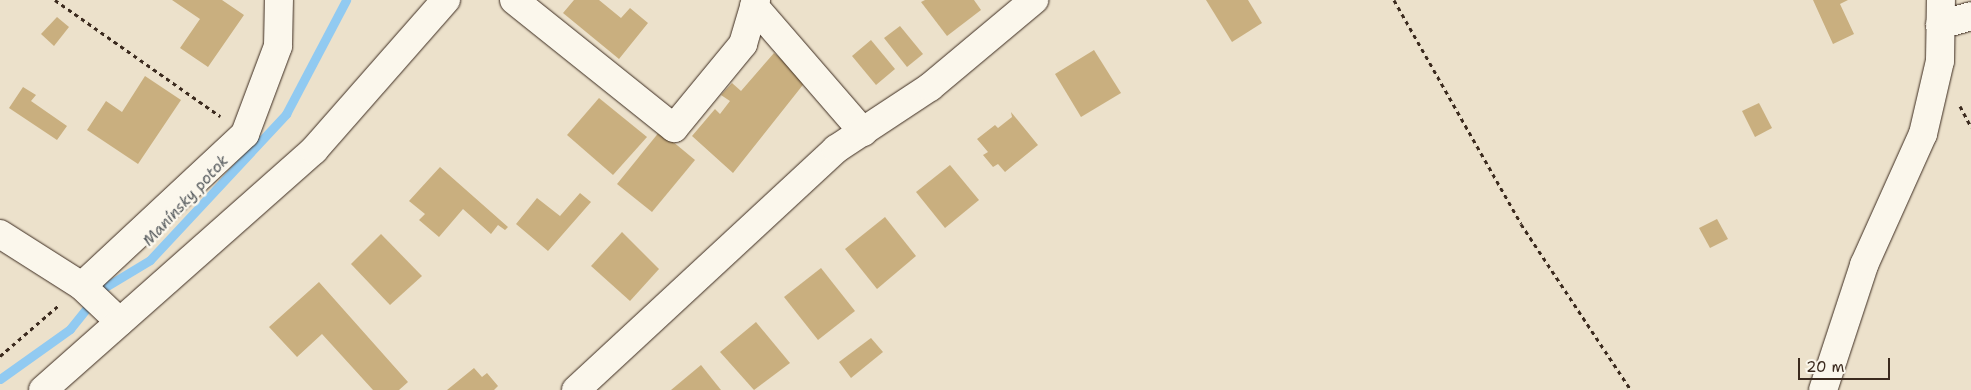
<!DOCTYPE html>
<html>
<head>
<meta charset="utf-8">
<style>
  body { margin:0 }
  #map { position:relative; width:1971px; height:390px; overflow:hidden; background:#ece1cb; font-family:"Shantell Sans",sans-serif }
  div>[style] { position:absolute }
  .stream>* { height:9px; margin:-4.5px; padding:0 4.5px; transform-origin:4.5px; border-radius:4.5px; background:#91caf1 }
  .building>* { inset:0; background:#c9af7f }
  .path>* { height:3px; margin-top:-1.5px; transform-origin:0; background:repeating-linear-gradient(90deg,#3b2a1e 0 4px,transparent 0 8px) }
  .roads { filter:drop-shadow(0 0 1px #3b2a1e) drop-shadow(0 0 1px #3b2a1e) }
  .minor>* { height:28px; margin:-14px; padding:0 14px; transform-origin:14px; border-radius:14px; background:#fbf7ec }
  span { translate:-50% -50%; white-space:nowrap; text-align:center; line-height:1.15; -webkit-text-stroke:5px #fbf7ec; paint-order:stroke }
  .water-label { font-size:15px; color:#555a5d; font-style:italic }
  .scale { position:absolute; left:1798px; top:358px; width:92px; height:22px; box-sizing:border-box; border:2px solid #3b2a1e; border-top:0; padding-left:6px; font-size:15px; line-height:18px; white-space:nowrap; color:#3b2a1e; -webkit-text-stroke:4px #fbf7ec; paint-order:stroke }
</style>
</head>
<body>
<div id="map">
  <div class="stream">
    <i style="left:0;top:379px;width:86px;rotate:-35.5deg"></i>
    <i style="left:70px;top:329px;width:51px;rotate:-51.3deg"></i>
    <i style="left:102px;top:289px;width:56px;rotate:-31.1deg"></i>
    <i style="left:150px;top:260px;width:200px;rotate:-47deg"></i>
    <i style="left:286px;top:114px;width:129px;rotate:-62.2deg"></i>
  </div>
  <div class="building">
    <i style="clip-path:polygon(172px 0,222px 0,244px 15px,208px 67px,180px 48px,200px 19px)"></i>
    <i style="clip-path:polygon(574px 0,599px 0,621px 18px,630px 8px,648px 23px,619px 59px,563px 13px)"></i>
    <i style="clip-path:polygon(925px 0,974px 0,981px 10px,947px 36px,921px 2px)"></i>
    <i style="clip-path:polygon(1206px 0,1248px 0,1262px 23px,1232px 42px)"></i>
    <i style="clip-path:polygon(1813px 0,1848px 0,1840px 4px,1854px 34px,1833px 44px)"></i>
    <i style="clip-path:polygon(57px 17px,69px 27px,54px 46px,41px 34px)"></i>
    <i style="clip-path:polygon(900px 26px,923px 54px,907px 67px,884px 38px)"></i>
    <i style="clip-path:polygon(871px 40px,895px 69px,876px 85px,852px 56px)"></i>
    <i style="clip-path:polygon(1094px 50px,1121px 93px,1081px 117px,1055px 74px)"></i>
    <i style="clip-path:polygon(774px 53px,806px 81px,733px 173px,692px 136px,715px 109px,720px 114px,730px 101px,721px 95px,732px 83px,741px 91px)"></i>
    <i style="clip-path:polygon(145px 76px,181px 100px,138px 164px,87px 130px,106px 101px,122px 112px)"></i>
    <i style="clip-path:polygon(23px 87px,36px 95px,31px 101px,67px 126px,57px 140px,9px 108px)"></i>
    <i style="clip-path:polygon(599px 98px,647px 137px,613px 175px,567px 135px)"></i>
    <i style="clip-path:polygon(1759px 103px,1772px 128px,1755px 137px,1742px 111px)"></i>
    <i style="clip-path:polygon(1011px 112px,1038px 145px,1005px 172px,998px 164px,993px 167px,983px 155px,988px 152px,977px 139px,995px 125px,998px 128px,1012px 117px)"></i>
    <i style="clip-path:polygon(660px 131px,695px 160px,652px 212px,617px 184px)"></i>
    <i style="clip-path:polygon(950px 165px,979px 200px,945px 228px,916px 192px)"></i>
    <i style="clip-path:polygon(440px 167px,508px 227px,505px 230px,498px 225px,491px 234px,463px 209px,439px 237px,419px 220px,425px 214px,409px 201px)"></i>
    <i style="clip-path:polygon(580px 193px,591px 202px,548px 251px,516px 224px,537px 198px,560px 216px)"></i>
    <i style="clip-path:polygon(885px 217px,916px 256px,877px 289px,845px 249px)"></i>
    <i style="clip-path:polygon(1717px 219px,1728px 239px,1710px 248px,1699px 228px)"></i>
    <i style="clip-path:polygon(622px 232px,659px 269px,630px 301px,591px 266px)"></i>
    <i style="clip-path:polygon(381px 234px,422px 276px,390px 305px,351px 264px)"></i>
    <i style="clip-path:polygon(821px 268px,855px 311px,818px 340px,784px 297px)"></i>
    <i style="clip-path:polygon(319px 282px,408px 382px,399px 390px,373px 390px,322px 334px,297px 357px,269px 327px)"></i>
    <i style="clip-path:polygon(756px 322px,790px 363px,754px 390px,720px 352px)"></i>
    <i style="clip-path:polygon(871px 338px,883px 352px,851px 378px,839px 362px)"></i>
    <i style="clip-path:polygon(701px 365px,721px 390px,671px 390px)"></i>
    <i style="clip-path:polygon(474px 368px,482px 377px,487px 373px,498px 386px,494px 390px,447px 390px)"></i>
  </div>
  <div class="path">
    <i style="left:55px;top:0;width:202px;rotate:35.1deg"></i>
    <i style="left:1394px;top:0;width:257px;rotate:60.4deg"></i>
    <i style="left:1521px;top:224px;width:199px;rotate:56.5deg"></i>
    <i style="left:1960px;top:106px;width:24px;rotate:62deg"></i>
    <i style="left:0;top:356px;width:77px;rotate:-40.8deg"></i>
  </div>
  <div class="roads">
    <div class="minor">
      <i style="left:514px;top:0;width:205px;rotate:38.7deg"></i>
      <i style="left:674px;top:128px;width:109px;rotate:-50.6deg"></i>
      <i style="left:743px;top:44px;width:46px;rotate:-73.5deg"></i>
      <i style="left:754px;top:6px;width:167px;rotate:49.1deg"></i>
      <i style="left:1940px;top:25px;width:32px;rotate:-16deg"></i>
      <i style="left:0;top:234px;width:97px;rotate:32.4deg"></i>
      <i style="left:82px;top:286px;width:52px;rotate:43.5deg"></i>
      <i style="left:82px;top:286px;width:223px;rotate:-43deg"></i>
      <i style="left:245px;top:134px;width:94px;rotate:-69.4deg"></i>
      <i style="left:278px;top:46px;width:46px;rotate:-88.8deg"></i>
      <i style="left:43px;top:390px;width:362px;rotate:-41.5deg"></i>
      <i style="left:314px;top:150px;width:200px;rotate:-48.7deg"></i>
      <i style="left:576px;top:390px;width:355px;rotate:-42.8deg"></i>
      <i style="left:836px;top:149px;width:113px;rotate:-33.4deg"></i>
      <i style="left:930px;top:87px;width:136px;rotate:-39.9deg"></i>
      <i style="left:1823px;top:390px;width:132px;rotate:-71.8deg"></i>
      <i style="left:1864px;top:265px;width:144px;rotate:-65.8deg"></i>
      <i style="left:1923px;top:134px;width:75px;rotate:-76.9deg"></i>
      <i style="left:1940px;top:61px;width:61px;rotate:-89.1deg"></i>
    </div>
  </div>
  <div class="water-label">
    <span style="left:186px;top:201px;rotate:-47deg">Manínsky potok</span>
  </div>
  <div class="scale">20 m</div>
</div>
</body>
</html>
